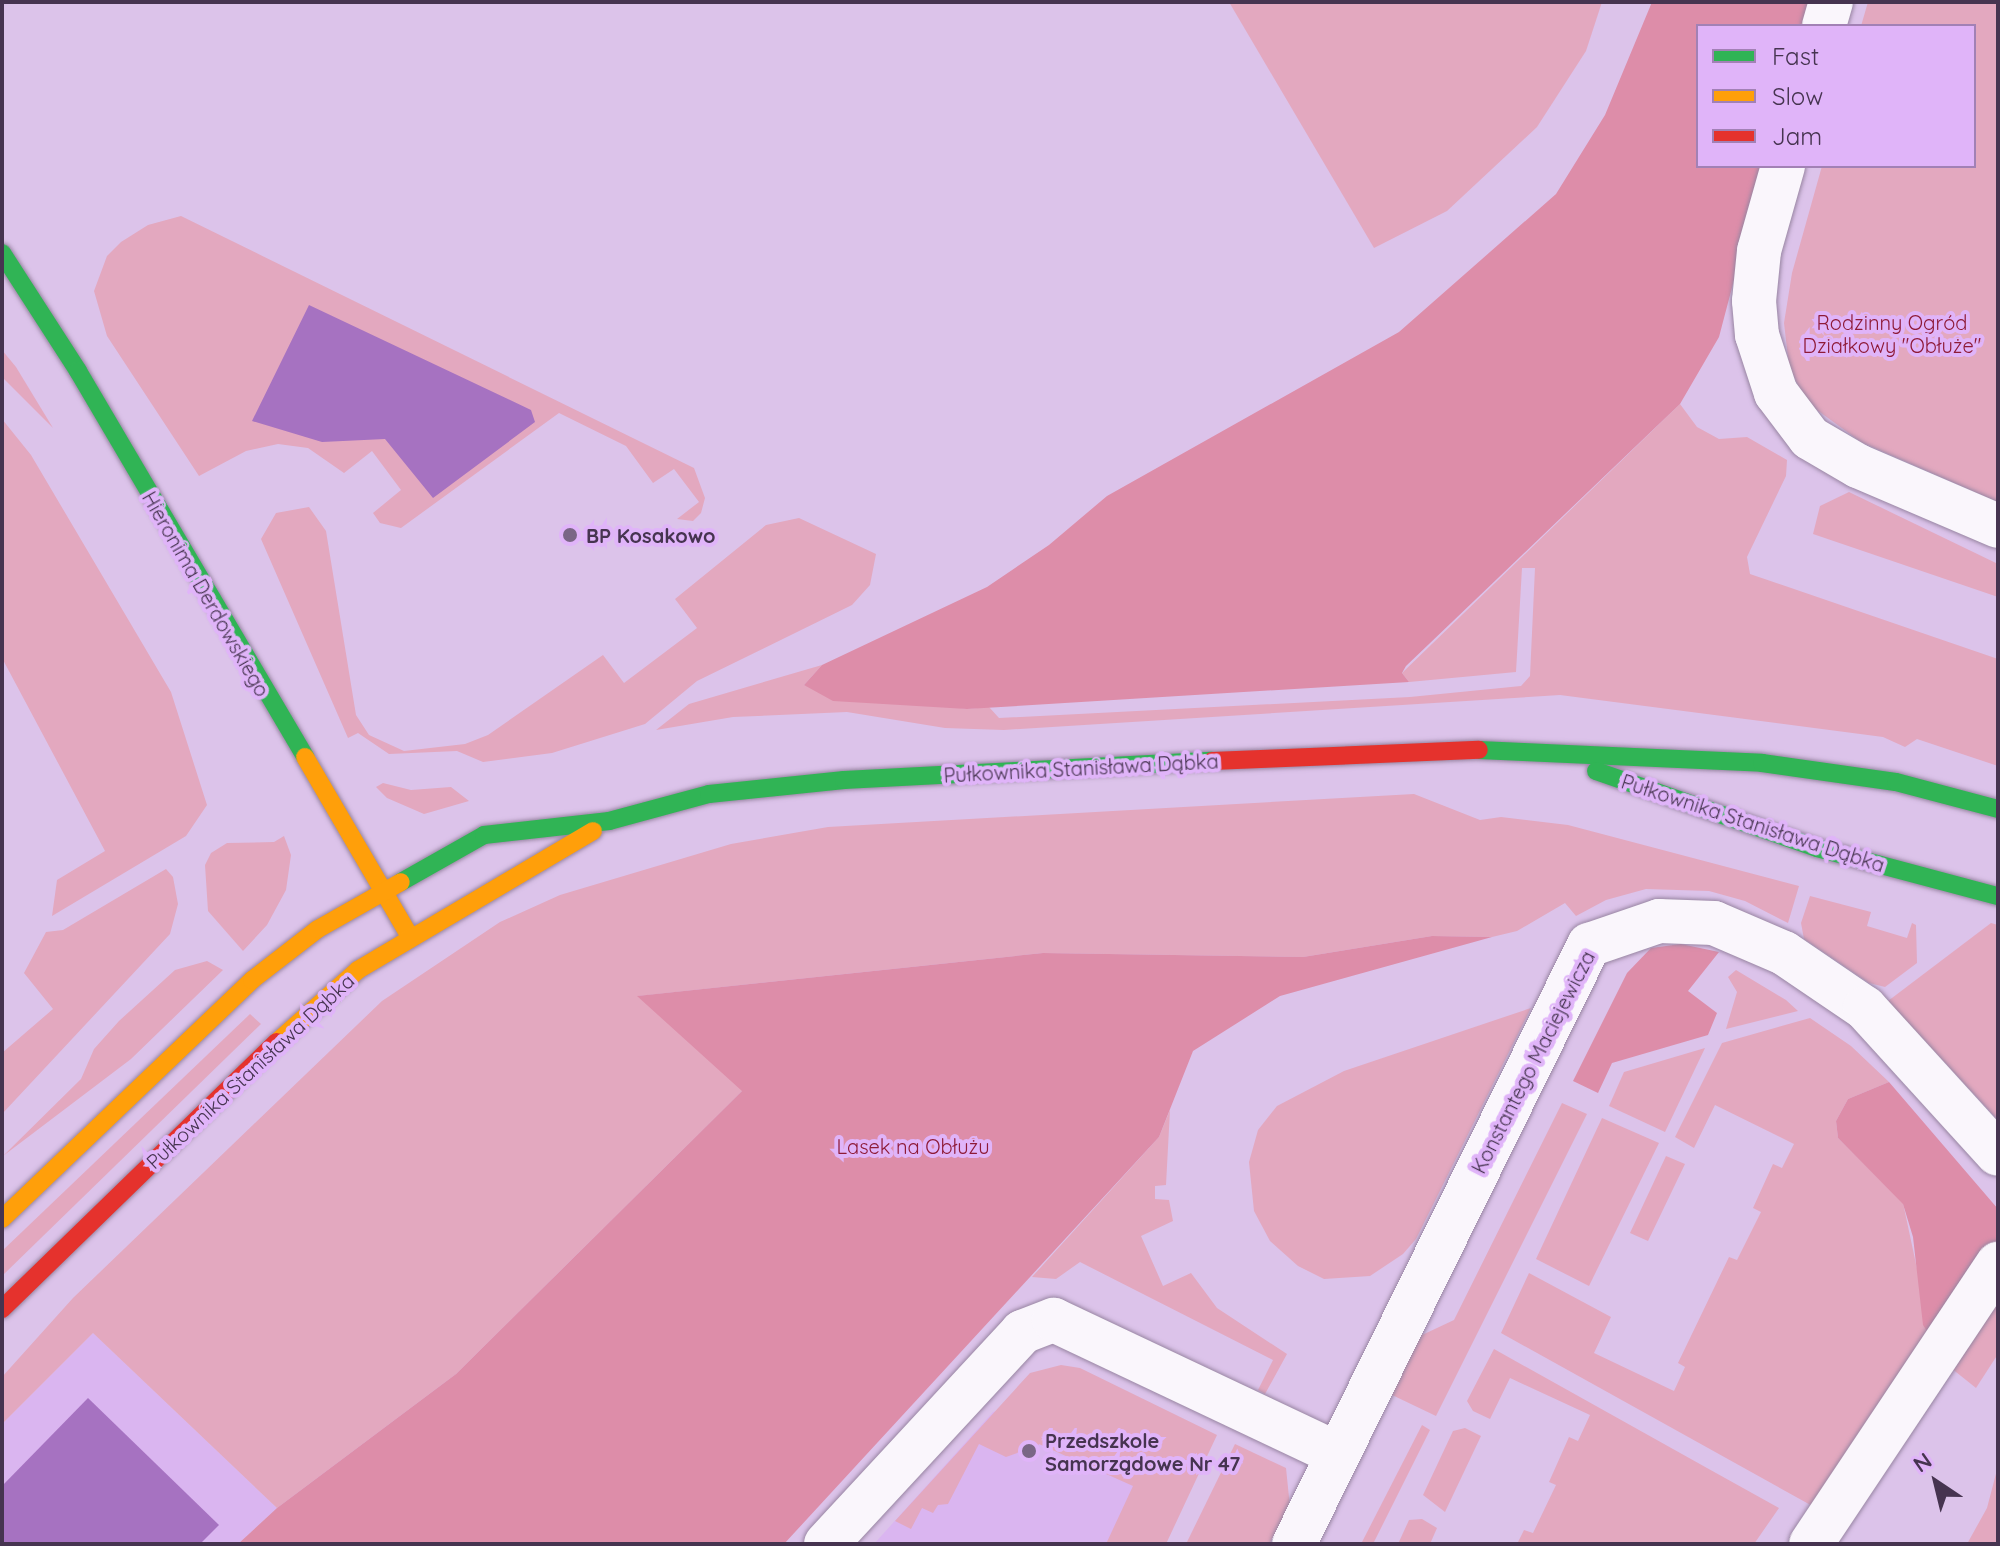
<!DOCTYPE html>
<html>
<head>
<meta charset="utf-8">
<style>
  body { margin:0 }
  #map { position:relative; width:2000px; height:1546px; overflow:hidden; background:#dcc3ea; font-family:Quicksand,sans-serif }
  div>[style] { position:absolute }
  .built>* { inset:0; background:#dab5f0 }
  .green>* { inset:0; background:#e3a8bf }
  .forest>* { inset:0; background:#dd8da9 }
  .water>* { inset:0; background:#a672c1 }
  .roads { filter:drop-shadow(0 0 2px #9885a2) drop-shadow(0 0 2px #9885a2) }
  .street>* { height:44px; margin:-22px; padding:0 22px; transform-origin:22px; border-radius:22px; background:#faf6fc }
  .fast>* { height:18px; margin:-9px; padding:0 9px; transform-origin:9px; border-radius:9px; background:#30b455 }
  .slow>* { height:18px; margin:-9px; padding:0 9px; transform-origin:9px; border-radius:9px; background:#ff9f0a }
  .jam>* { height:18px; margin:-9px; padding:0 9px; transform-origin:9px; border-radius:9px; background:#e5322d }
  .dots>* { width:22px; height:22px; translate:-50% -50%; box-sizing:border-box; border:4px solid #e0b4f9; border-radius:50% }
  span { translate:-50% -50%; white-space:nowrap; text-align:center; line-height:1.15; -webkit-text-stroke:8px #e0b4f9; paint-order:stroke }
  .park-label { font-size:20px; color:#8e1a37 }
  .poi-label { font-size:20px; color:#463450; font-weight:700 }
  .left { translate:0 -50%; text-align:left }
  .street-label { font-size:20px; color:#463450 }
  .frame { position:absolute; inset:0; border:4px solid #463450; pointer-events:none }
  .legend { position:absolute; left:1696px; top:24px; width:280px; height:144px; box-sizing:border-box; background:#e0b4f9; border:2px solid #a281b5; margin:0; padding:10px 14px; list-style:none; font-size:24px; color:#463450 }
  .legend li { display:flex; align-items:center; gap:16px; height:40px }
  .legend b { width:40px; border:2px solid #a281b5 }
  .north { position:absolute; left:1896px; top:1442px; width:80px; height:80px; -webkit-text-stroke:6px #e0b4f9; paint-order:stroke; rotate:325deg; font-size:22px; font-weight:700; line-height:32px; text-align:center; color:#463450 }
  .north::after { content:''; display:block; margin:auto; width:28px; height:36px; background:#463450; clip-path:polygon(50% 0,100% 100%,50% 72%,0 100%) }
</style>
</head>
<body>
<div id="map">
  <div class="built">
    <i style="clip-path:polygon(93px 1333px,277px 1508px,238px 1544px,2px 1544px,2px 1424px)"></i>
    <i style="clip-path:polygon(1008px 1407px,1183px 1491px,1157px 1544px,874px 1544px,993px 1412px)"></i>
  </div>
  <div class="green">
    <i style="clip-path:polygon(1229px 2px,1602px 2px,1586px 51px,1537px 127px,1447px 211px,1374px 248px)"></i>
    <i style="clip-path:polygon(1868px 2px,1998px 2px,1998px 502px,1861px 442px,1806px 402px,1789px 366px,1784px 323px,1792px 273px,1822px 166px,1974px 166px,1974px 26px,1861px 26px)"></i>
    <i style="clip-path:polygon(181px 216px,694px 468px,705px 498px,701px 513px,693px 521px,677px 519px,699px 502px,674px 469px,653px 483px,626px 446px,559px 413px,401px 528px,380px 523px,373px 513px,401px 490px,372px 451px,344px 473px,308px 448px,278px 444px,246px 451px,199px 476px,107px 336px,94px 291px,107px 256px,121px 242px,148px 225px)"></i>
    <i style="clip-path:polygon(2px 350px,16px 367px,53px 428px,2px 377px)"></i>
    <i style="clip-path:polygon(1680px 404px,1697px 427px,1719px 439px,1747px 437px,1787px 460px,1786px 476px,1747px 557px,1750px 574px,1998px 659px,1998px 766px,1917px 739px,1905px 747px,1883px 737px,1560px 695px,1004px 730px,945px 728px,847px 712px,733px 717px,656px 730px,689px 704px,822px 665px,804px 685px,967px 709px,989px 707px,999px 718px,1410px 697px,1521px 686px,1530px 676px,1535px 568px,1522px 568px,1516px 672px,1409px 682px,1402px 673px)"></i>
    <i style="clip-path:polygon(2px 419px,31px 455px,171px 692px,207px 805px,186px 836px,52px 916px,57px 880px,105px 851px,2px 658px)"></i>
    <i style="clip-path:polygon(1849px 492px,1998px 564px,1998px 597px,1813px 534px,1820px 506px)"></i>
    <i style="clip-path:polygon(309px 507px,326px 531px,356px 715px,369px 735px,404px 751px,465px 744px,488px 735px,603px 655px,624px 683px,697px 628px,675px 599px,766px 525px,799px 518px,876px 554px,870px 585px,852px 605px,697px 681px,645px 724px,552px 753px,483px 762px,457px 751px,389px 754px,358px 733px,348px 738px,261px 539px,276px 513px)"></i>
    <i style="clip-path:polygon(383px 783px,411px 790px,451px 787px,469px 801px,424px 814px,387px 798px,376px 787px)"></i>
    <i style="clip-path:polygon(1414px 794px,1480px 820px,1501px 817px,1568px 825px,1799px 886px,1788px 923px,1745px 901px,1709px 891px,1646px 889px,1606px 900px,1576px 916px,1565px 903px,1517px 931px,1492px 937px,1432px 936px,1303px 957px,1043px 953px,638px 996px,743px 1090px,456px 1374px,277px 1508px,93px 1333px,2px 1424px,2px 1377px,73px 1298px,382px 1001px,500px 922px,560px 895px,731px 844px,828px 827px)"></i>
    <i style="clip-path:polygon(284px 836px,291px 855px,286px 890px,267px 925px,243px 951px,208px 911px,205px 865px,211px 853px,227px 843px,274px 842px)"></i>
    <i style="clip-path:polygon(166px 869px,173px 877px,178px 904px,170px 934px,2px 1114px,2px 1053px,53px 1009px,24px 973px,46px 932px,63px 930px)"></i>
    <i style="clip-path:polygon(1810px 896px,1871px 912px,1867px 926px,1907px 938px,1912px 923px,1916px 925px,1917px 963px,1885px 987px,1869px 983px,1804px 939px,1801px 923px)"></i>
    <i style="clip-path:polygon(1991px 923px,1998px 925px,1998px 1120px,1888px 1001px)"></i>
    <i style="clip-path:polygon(207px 961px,223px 970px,131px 1059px,3px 1156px,81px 1079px,94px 1049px,119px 1021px,175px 970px)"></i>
    <i style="clip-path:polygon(1736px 970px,1786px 1000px,1798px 1011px,1726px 1029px,1737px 992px,1728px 977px)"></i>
    <i style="clip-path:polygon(1531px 1008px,1416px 1239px,1403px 1254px,1370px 1276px,1324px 1279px,1298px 1266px,1270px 1241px,1254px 1211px,1249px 1162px,1258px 1130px,1277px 1106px,1344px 1071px)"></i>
    <i style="clip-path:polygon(250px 1014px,261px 1024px,2px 1276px,2px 1251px)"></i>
    <i style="clip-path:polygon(1810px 1018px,1851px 1046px,1889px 1082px,1848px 1099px,1836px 1121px,1838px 1138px,1903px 1203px,1932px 1339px,1816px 1508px,1501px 1333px,1529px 1273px,1611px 1317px,1594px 1353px,1674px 1391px,1685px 1367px,1678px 1363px,1729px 1257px,1737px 1260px,1761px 1212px,1753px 1208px,1773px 1164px,1782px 1168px,1794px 1144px,1715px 1105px,1694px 1148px,1675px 1137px,1722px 1043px)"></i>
    <i style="clip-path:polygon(1705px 1048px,1665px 1132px,1609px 1106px,1624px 1072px)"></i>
    <i style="clip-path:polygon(1562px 1103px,1587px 1114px,1436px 1416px,1390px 1394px,1420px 1336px,1454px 1320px)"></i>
    <i style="clip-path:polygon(1170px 1110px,1166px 1185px,1155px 1186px,1155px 1199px,1169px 1200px,1173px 1221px,1141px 1236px,1163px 1286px,1191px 1273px,1217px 1308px,1287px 1354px,1265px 1394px,1258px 1390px,1273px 1360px,1080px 1262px,1056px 1279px,1032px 1277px,1159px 1137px)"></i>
    <i style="clip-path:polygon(1602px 1118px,1659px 1143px,1589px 1286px,1536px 1259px)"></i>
    <i style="clip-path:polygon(1666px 1156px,1685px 1164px,1648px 1241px,1630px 1233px)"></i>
    <i style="clip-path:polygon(1998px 1286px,1998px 1354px,1976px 1388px,1951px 1368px)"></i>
    <i style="clip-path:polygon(1494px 1349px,1707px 1468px,1779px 1508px,1754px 1544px,1517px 1544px,1524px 1530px,1533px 1533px,1556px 1485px,1549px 1482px,1569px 1437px,1578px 1441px,1590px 1415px,1510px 1378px,1490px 1419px,1473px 1411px,1467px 1401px)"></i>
    <i style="clip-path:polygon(1061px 1365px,1080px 1368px,1217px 1435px,1166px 1544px,1106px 1544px,1133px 1486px,1039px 1444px,1033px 1453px,1028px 1449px,1006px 1457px,979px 1444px,948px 1504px,938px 1505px,933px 1513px,922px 1508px,911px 1529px,895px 1521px,1030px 1373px)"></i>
    <i style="clip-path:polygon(1422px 1425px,1430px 1430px,1373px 1544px,1361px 1544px)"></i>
    <i style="clip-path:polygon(1465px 1428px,1481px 1436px,1445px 1512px,1423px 1495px,1453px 1431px)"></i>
    <i style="clip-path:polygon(1235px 1444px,1286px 1468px,1290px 1507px,1269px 1544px,1186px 1544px)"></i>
    <i style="clip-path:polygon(1998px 1466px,1998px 1544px,1967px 1544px,1987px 1508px)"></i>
    <i style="clip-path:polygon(1422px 1519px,1437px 1528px,1430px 1544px,1398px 1544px,1409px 1520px)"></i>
  </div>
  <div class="forest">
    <i style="clip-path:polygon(1652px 2px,1808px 2px,1802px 26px,1698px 26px,1698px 166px,1764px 166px,1719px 337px,1680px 404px,1406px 666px,1402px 673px,1409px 682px,967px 709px,833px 701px,804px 685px,822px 665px,987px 587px,1049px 545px,1107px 496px,1399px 332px,1556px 194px,1605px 115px)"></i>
    <i style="clip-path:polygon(1432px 936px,1492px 937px,1280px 996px,1193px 1051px,1159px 1137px,784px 1544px,238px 1544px,277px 1508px,456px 1374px,742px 1091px,637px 996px,1043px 953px,1303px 957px)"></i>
    <i style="clip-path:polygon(1681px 944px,1719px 952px,1688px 991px,1717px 1013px,1708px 1035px,1612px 1063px,1598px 1093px,1573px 1081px,1627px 973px,1651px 948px)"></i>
    <i style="clip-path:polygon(1889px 1082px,1998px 1209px,1998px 1244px,1932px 1339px,1923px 1325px,1913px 1237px,1903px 1204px,1838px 1138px,1836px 1121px,1848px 1099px)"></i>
  </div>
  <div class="water">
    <i style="clip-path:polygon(309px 305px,531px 410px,535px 422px,433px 498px,385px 439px,322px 442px,252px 421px)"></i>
    <i style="clip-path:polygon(88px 1398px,219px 1525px,200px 1544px,2px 1544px,2px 1486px)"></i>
  </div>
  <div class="roads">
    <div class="street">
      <i style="left:1824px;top:26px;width:25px;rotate:-74deg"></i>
      <i style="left:1783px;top:166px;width:88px;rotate:105.8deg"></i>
      <i style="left:1759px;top:251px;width:50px;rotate:95.7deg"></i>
      <i style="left:1754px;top:301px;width:34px;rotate:85deg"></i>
      <i style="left:1757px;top:335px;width:61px;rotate:71.9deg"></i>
      <i style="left:1776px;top:393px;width:56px;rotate:52.9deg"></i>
      <i style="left:1810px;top:438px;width:56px;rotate:30.3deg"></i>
      <i style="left:1858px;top:466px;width:152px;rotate:23.2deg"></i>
      <i style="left:826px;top:1544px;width:289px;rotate:-47.2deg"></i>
      <i style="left:1022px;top:1332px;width:34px;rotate:-21deg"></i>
      <i style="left:1054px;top:1320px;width:312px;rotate:25.3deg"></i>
      <i style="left:1294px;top:1544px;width:668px;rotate:-63.78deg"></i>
      <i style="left:1589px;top:945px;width:74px;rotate:-18.9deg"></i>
      <i style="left:1659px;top:921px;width:55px;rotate:2.1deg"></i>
      <i style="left:1714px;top:923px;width:76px;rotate:23.2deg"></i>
      <i style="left:1784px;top:953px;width:98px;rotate:34.2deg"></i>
      <i style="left:1865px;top:1008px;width:197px;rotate:47.7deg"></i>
      <i style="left:1811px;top:1544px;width:337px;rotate:-56.3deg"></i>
    </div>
    <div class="fast">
      <i style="left:2px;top:253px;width:140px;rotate:57.2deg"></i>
      <i style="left:78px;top:371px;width:448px;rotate:59.5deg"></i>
      <i style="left:1479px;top:750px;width:283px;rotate:2.6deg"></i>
      <i style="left:1762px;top:763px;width:135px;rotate:8.1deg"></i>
      <i style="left:1896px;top:782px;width:106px;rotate:14.8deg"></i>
      <i style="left:1596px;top:771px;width:234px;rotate:19.2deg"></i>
      <i style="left:1817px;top:848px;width:187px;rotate:14.9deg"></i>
      <i style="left:401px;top:882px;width:95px;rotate:-29.5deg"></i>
      <i style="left:484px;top:835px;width:126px;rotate:-6.4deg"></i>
      <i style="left:609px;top:821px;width:104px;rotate:-15.1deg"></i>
      <i style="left:709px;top:794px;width:136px;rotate:-5.9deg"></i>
      <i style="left:844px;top:780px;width:368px;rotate:-3deg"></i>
    </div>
    <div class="slow">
      <i style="left:305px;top:757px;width:206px;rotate:59.7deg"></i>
      <i style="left:277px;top:1042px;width:108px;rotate:-41.6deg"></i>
      <i style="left:358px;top:970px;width:273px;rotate:-30.6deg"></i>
      <i style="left:2px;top:1219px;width:346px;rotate:-43.7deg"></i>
      <i style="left:252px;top:980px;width:83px;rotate:-37.7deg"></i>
      <i style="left:318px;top:929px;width:95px;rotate:-29.5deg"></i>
    </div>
    <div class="jam">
      <i style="left:1212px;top:761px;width:267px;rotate:-2.4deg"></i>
      <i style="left:2px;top:1309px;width:383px;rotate:-44.2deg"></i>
    </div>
  </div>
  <div class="dots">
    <i style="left:570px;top:535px;background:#7a6686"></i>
    <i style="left:1029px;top:1451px;background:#7a6686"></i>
  </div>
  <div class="park-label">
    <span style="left:1892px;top:334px">Rodzinny Ogród<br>Działkowy "Obłuże"</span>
    <span style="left:913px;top:1146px">Lasek na Obłużu</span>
  </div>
  <div class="poi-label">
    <span class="left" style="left:586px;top:535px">BP Kosakowo</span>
    <span class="left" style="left:1045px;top:1452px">Przedszkole<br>Samorządowe Nr 47</span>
  </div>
  <div class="street-label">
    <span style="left:206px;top:594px;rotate:60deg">Hieronima Derdowskiego</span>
    <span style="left:1081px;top:768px;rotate:-3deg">Pułkownika Stanisława Dąbka</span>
    <span style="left:1753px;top:823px;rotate:18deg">Pułkownika Stanisława Dąbka</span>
    <span style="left:1533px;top:1062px;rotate:-63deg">Konstantego Maciejewicza</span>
    <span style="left:250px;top:1071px;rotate:-43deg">Pułkownika Stanisława Dąbka</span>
  </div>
  <div class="frame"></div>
  <ul class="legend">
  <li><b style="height:10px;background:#30b455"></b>Fast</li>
  <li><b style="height:10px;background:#ff9f0a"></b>Slow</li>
  <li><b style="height:10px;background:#e5322d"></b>Jam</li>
  </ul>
  <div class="north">N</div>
</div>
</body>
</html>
